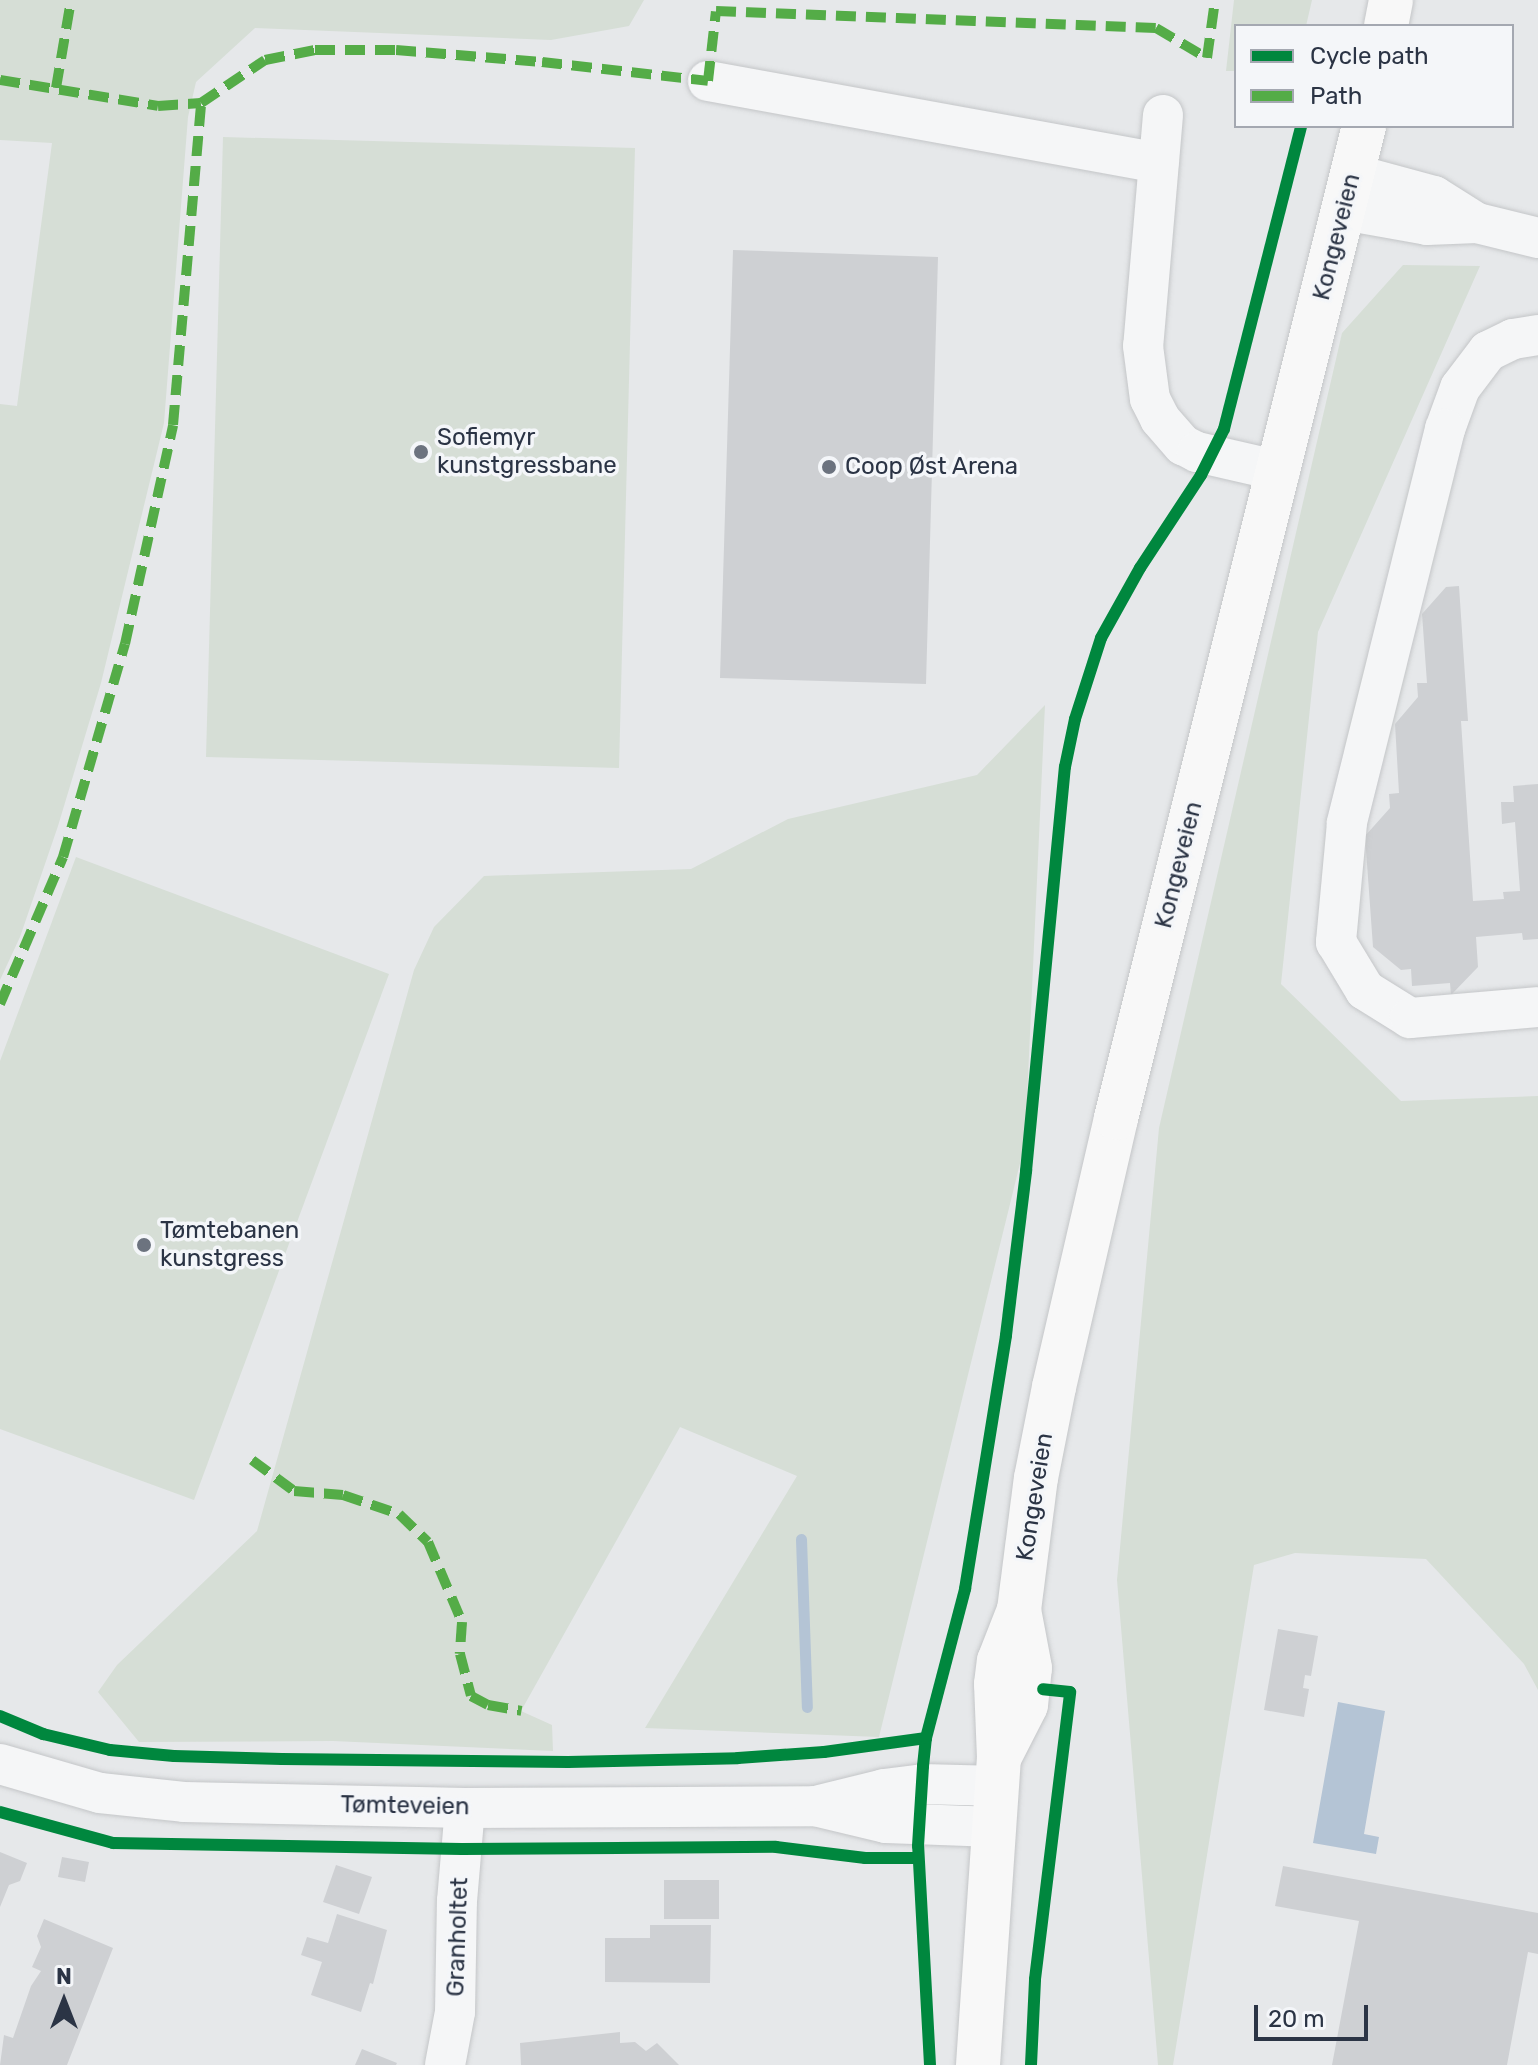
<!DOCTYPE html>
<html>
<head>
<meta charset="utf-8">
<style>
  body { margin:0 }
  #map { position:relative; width:1538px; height:2065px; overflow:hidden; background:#e6e8ea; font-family:Rubik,sans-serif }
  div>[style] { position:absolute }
  .green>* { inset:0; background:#d6ded6 }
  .water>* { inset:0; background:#b4c4d5 }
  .stream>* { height:11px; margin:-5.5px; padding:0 5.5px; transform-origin:5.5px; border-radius:5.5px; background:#b4c4d5 }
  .building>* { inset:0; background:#ced0d3 }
  .roads { filter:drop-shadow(0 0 2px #c4c6c8) drop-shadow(0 0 2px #c4c6c8) }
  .minor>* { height:40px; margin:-20px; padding:0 20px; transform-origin:20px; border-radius:20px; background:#f5f6f7 }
  .major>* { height:44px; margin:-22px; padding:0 22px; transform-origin:22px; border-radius:22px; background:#f8f8f8 }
  .quiet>* { height:10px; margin-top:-5px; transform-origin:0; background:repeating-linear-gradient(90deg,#54ac47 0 20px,transparent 0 30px) }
  .cycleway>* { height:12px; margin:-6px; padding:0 6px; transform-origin:6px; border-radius:6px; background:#00873e }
  .dots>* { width:22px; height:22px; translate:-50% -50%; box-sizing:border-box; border:4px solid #f4f6f9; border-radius:50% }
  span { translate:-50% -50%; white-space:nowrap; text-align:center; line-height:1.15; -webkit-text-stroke:7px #f4f6f9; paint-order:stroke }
  .street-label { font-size:24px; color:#2b3445 }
  .poi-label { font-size:24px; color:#2b3445 }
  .left { translate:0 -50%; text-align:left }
  .legend { position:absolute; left:1234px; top:24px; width:280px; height:104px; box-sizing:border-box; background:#f4f6f9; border:2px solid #a4a8b1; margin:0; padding:10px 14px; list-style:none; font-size:24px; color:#2b3445 }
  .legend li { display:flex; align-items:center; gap:16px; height:40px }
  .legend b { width:40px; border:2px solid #a4a8b1 }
  .north { position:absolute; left:24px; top:1961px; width:80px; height:80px; -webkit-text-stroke:6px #f4f6f9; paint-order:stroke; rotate:0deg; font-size:22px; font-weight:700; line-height:32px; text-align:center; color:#2b3445 }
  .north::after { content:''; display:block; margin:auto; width:28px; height:36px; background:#2b3445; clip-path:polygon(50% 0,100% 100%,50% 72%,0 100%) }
  .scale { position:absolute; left:1254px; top:2005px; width:114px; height:36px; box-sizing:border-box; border:4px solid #2b3445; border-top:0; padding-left:10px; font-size:24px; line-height:28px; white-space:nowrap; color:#2b3445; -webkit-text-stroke:6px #f4f6f9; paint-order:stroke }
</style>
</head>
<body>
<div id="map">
  <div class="green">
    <i style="clip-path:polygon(0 0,644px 0,629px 26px,551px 40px,255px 28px,196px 82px,188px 117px,164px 423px,101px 683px,58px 826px,20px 937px,0 980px,0 404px,17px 406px,52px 143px,0 140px)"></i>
    <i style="clip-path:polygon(1234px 0,1312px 0,1306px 26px,1236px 26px,1236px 71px,1226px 71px)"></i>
    <i style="clip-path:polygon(223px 137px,635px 148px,619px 768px,206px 757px)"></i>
    <i style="clip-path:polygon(1403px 265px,1480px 266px,1318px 632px,1281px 984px,1401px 1101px,1538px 1096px,1538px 1690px,1524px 1664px,1426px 1559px,1295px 1553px,1254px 1565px,1173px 2065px,1158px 2065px,1117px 1580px,1159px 1128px,1342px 333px)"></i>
    <i style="clip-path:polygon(1045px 705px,1025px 1143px,879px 1737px,645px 1728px,797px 1476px,680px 1427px,521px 1711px,552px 1725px,553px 1751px,333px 1741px,139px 1742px,98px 1692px,117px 1665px,257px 1531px,414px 970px,434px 927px,484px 876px,691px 869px,788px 819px,977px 775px)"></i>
    <i style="clip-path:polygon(76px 857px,389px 974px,194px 1500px,0 1429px,0 1061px)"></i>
  </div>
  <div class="water">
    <i style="clip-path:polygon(1338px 1702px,1385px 1711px,1364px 1834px,1379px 1837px,1376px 1854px,1313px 1843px)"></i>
  </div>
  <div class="stream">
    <i style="left:801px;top:1539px;width:168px;rotate:88deg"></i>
  </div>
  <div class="building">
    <i style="clip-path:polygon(733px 250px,938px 257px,926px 684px,720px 678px)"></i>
    <i style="clip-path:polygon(1459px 586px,1468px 721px,1461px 721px,1473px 901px,1504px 899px,1503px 892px,1520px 891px,1515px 822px,1502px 824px,1501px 802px,1514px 802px,1513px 786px,1538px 784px,1538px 939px,1523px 940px,1522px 933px,1476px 937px,1478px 967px,1451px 995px,1450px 983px,1412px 986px,1411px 969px,1401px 970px,1373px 947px,1365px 836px,1390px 808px,1389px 794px,1399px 793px,1395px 724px,1418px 697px,1417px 683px,1427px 683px,1422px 614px,1446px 587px)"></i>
    <i style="clip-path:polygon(1278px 1629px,1318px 1636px,1311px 1676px,1305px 1675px,1303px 1688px,1309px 1689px,1304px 1717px,1264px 1710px)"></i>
    <i style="clip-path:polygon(0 1852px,27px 1863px,20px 1881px,9px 1885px,0 1907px)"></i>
    <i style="clip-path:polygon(62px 1857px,89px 1862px,85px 1882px,58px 1877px)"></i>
    <i style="clip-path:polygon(336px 1865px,372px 1877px,359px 1914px,323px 1902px)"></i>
    <i style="clip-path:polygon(1283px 1866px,1538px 1913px,1538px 1954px,1528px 1952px,1507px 2065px,1332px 2065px,1359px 1921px,1275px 1906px)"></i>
    <i style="clip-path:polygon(664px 1880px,719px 1880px,719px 1919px,664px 1919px)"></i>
    <i style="clip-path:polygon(337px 1914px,387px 1930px,373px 1984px,370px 1983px,361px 2012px,311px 1995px,322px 1962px,301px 1955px,307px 1937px,328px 1943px)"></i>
    <i style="clip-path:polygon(44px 1919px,113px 1948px,67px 2065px,0 2065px,4px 2035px,13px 2038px,31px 1986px,41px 1971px,32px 1967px,41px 1947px,37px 1936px)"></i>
    <i style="clip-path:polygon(650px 1925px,711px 1925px,710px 1983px,605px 1982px,605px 1938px,650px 1938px)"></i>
    <i style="clip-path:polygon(620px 2032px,620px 2043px,635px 2042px,646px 2051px,657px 2043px,679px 2065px,521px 2065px,520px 2043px)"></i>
    <i style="clip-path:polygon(362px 2049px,397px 2063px,396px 2065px,355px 2065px)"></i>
  </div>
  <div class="roads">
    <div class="minor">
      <i style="left:708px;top:81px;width:458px;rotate:10.3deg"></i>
      <i style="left:1163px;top:115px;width:232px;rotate:94.9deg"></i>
      <i style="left:1143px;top:346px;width:53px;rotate:82.5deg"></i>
      <i style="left:1150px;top:399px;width:22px;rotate:63deg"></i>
      <i style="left:1160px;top:419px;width:35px;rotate:49deg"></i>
      <i style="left:1183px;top:445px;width:16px;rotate:27deg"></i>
      <i style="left:1197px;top:452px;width:85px;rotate:12.9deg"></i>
      <i style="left:1353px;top:174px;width:84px;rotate:15.2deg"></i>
      <i style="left:1434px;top:196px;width:51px;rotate:32.1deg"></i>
      <i style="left:1344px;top:210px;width:84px;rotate:10.2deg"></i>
      <i style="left:1427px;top:225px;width:50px;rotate:-2.3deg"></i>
      <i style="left:1477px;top:223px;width:63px;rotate:13.8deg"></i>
      <i style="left:1538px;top:335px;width:25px;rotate:171deg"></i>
      <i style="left:1513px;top:339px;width:28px;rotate:154deg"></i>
      <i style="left:1488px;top:351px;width:46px;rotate:127.1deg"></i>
      <i style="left:1460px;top:388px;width:44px;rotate:110.1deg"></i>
      <i style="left:1445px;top:429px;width:406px;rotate:104deg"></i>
      <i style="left:1347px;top:823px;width:120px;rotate:95.3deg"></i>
      <i style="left:1336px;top:942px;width:56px;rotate:58.9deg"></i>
      <i style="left:1365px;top:990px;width:53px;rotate:31.9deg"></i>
      <i style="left:1410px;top:1018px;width:128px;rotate:-4.9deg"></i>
      <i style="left:0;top:1764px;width:104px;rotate:16.2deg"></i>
      <i style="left:100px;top:1793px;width:84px;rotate:6.1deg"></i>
      <i style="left:184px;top:1802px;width:281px;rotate:1.2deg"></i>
      <i style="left:465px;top:1808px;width:350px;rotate:-0.3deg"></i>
      <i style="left:815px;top:1806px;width:73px;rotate:13.5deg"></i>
      <i style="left:886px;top:1823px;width:109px;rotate:2.1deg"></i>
      <i style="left:820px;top:1805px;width:66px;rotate:-14deg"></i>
      <i style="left:884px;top:1789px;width:38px;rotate:-7deg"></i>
      <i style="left:922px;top:1784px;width:76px;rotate:1.5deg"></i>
      <i style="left:445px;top:2065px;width:54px;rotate:-79.3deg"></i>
      <i style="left:455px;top:2012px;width:111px;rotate:-89deg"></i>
      <i style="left:457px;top:1901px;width:93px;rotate:-85.1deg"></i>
    </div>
    <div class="major">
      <i style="left:1386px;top:26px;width:26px;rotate:-79deg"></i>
      <i style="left:999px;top:1758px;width:59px;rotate:-63deg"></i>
      <i style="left:1026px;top:1705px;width:37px;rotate:-84deg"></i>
      <i style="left:1030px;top:1668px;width:59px;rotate:-100.7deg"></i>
      <i style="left:978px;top:2065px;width:308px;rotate:-86.1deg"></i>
      <i style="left:999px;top:1758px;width:74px;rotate:-92.3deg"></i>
      <i style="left:996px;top:1684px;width:23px;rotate:-83deg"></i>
      <i style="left:999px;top:1661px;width:55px;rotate:-68.6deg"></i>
      <i style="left:1019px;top:1610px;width:133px;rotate:-82.7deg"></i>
      <i style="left:1036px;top:1478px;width:93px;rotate:-78.8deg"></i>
      <i style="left:1054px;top:1387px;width:276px;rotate:-77deg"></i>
      <i style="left:1116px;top:1118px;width:1023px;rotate:-75.96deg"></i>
    </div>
  </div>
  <div class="quiet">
    <i style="left:0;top:80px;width:160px;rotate:9.3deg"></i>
    <i style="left:158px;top:106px;width:43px;rotate:-4deg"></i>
    <i style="left:56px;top:88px;width:89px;rotate:-80.3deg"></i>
    <i style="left:0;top:1004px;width:160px;rotate:-66.8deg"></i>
    <i style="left:63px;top:857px;width:222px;rotate:-73.8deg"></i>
    <i style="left:125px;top:644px;width:224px;rotate:-77.6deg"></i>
    <i style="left:173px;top:425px;width:323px;rotate:-85deg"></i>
    <i style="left:201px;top:103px;width:77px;rotate:-33.9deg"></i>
    <i style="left:265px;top:60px;width:51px;rotate:-11.3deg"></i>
    <i style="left:315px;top:50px;width:81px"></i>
    <i style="left:396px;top:50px;width:146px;rotate:4.7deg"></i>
    <i style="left:542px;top:62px;width:167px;rotate:6.5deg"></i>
    <i style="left:708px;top:81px;width:70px;rotate:-83.5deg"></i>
    <i style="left:716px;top:11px;width:440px;rotate:2.2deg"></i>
    <i style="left:1156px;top:28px;width:59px;rotate:30.5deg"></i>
    <i style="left:1207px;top:58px;width:59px;rotate:-82.1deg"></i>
    <i style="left:252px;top:1460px;width:52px;rotate:36.4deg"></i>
    <i style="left:294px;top:1491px;width:49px;rotate:4.7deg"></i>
    <i style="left:343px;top:1495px;width:59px;rotate:18.7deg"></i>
    <i style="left:399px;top:1514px;width:40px;rotate:44deg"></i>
    <i style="left:428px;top:1542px;width:87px;rotate:67deg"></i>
    <i style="left:462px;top:1622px;width:32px;rotate:94deg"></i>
    <i style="left:460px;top:1654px;width:43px;rotate:75.3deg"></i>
    <i style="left:471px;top:1696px;width:19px;rotate:28deg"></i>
    <i style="left:488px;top:1705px;width:34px;rotate:10deg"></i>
  </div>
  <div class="cycleway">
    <i style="left:0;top:1716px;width:47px;rotate:22.7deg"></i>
    <i style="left:43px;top:1734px;width:69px;rotate:13.4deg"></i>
    <i style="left:110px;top:1750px;width:64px;rotate:5.4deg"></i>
    <i style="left:174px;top:1756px;width:108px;rotate:1.6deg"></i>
    <i style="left:282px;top:1759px;width:286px;rotate:0.6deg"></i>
    <i style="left:568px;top:1762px;width:170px;rotate:-1.3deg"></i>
    <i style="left:738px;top:1758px;width:86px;rotate:-4deg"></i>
    <i style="left:824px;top:1752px;width:103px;rotate:-7.8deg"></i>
    <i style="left:0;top:1812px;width:117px;rotate:15.3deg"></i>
    <i style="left:113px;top:1843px;width:349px;rotate:1deg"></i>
    <i style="left:462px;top:1849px;width:314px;rotate:-0.4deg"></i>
    <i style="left:776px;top:1847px;width:90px;rotate:7deg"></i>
    <i style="left:865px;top:1858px;width:53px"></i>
    <i style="left:930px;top:2065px;width:219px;rotate:-93.1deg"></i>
    <i style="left:918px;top:1846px;width:80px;rotate:-86.4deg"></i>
    <i style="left:923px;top:1766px;width:28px;rotate:-84deg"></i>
    <i style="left:926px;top:1738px;width:154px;rotate:-75.3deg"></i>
    <i style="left:965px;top:1589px;width:257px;rotate:-80.8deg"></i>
    <i style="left:1006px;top:1335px;width:165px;rotate:-83deg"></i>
    <i style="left:1026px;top:1171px;width:406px;rotate:-84.5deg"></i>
    <i style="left:1065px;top:767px;width:49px;rotate:-78.2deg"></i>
    <i style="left:1075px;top:719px;width:85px;rotate:-72.2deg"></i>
    <i style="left:1101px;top:638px;width:80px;rotate:-60.9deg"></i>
    <i style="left:1140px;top:568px;width:111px;rotate:-56.7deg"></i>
    <i style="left:1201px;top:475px;width:51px;rotate:-63.4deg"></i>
    <i style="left:1224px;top:429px;width:313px;rotate:-75.7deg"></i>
    <i style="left:1031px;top:2065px;width:86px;rotate:-87.3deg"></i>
    <i style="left:1035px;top:1979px;width:289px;rotate:-83deg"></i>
    <i style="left:1070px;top:1692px;width:27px;rotate:-174deg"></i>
  </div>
  <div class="dots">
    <i style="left:421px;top:452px;background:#6c737f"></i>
    <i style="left:829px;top:467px;background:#6c737f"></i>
    <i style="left:144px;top:1245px;background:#6c737f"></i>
  </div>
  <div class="street-label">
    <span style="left:1337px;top:237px;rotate:-76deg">Kongeveien</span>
    <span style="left:1179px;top:865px;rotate:-76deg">Kongeveien</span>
    <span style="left:1035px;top:1497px;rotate:-81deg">Kongeveien</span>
    <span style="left:405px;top:1806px;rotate:1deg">Tømteveien</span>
    <span style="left:458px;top:1937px;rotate:-88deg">Granholtet</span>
  </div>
  <div class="poi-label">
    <span class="left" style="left:437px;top:452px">Sofiemyr<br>kunstgressbane</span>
    <span class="left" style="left:845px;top:467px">Coop Øst Arena</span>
    <span class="left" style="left:160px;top:1245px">Tømtebanen<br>kunstgress</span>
  </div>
  <ul class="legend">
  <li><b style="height:10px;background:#00873e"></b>Cycle path</li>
  <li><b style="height:10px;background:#54ac47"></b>Path</li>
  </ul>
  <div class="north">N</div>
  <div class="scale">20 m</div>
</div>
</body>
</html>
